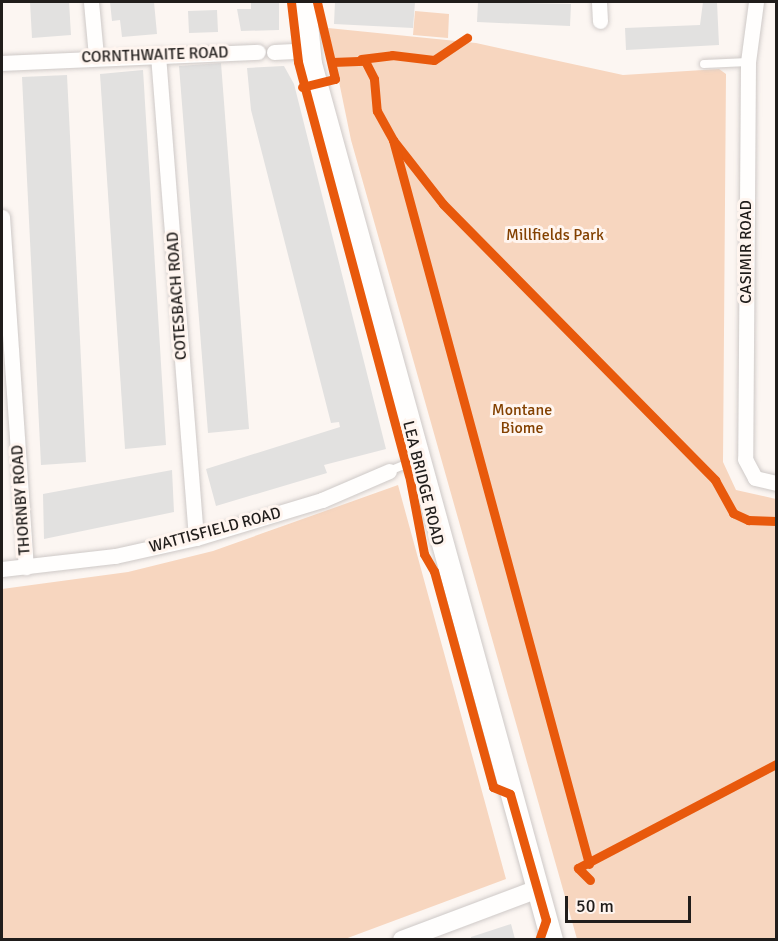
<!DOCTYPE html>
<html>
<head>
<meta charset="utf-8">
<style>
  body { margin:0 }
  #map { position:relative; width:778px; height:941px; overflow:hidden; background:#fcf6f2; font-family:Signika,sans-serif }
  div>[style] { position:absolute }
  .green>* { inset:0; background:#f7d6bf }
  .building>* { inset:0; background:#e2e1e0 }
  .roads { filter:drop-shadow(0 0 2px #cec9c7) drop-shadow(0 0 2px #cec9c7) }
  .service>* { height:8px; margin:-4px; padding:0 4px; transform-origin:4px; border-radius:4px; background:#fffefd }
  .minor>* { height:15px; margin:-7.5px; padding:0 7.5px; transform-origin:7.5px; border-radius:7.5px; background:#fffefd }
  .tertiary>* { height:18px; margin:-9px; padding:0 9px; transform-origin:9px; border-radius:9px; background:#fffefd }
  .primary>* { height:22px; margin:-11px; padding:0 11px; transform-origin:11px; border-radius:11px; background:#fffefd }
  .cycleway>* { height:9px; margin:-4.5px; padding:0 4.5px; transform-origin:4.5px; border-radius:4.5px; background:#e8590c }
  span { translate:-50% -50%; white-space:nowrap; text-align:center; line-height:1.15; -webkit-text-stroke:6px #fff5ef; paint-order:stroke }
  .street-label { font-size:16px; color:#201d1b }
  .park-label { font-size:16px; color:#834101 }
  .frame { position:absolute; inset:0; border:3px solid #201d1b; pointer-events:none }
  .scale { position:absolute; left:565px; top:896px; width:126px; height:27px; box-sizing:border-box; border:3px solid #201d1b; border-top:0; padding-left:8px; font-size:18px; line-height:21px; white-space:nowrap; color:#201d1b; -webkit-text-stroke:4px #fff5ef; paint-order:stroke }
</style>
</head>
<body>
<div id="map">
  <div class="green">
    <i style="clip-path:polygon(415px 11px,449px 14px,448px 38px,413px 35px)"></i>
    <i style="clip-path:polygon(328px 28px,476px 43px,623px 75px,719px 69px,726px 74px,723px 462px,736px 490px,776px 499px,776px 939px,577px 939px,351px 140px)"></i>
    <i style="clip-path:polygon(398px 485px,506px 879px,345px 939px,2px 939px,2px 589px,128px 572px,213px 551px)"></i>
  </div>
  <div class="building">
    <i style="clip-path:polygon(30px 2px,69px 2px,71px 35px,32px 38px)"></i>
    <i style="clip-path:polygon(110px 2px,154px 2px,157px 34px,122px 37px,120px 20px,112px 21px)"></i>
    <i style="clip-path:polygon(251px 2px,279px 2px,279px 30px,241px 31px,237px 9px,251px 9px)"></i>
    <i style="clip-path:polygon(335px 2px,415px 2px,413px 28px,334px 24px)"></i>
    <i style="clip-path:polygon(478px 2px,571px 4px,570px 26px,477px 22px)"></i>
    <i style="clip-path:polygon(703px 2px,717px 2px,719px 45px,626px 50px,625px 28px,700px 25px)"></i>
    <i style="clip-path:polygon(217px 10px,218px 32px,189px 33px,188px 11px)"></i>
    <i style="clip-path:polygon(221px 63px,249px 429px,208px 433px,179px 66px)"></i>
    <i style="clip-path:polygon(284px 66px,294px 84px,386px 449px,324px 465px,327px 473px,216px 506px,206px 469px,340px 427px,339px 422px,331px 423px,251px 110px,247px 68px)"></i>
    <i style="clip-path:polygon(143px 70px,166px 445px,125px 449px,100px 74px)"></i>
    <i style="clip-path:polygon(67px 75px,86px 462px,41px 465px,22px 77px)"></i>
    <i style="clip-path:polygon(172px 470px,174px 512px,44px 539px,43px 494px)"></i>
    <i style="clip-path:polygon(511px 924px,515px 939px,471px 939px,471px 937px)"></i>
  </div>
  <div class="roads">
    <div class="service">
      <i style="left:704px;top:64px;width:44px;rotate:-2.6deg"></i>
      <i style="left:389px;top:471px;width:32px;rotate:-22deg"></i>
    </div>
    <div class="minor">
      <i style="left:91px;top:2px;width:54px;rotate:84.7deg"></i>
      <i style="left:599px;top:2px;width:19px;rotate:87deg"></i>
      <i style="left:756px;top:2px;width:61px;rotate:97.6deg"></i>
      <i style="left:748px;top:62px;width:397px;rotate:90.4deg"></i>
      <i style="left:745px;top:459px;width:21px;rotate:62deg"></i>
      <i style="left:755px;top:478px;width:22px;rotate:13deg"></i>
      <i style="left:274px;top:52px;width:35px;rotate:-3deg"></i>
      <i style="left:158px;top:55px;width:484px;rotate:85.5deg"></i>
      <i style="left:2px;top:63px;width:256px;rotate:-2.5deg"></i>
      <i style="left:2px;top:217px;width:351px;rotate:86.1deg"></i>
      <i style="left:2px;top:569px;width:114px;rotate:-6.6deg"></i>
      <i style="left:115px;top:556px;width:83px;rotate:-12.5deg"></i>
      <i style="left:196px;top:538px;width:132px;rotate:-16.8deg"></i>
      <i style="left:322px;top:500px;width:73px;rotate:-23.4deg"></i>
    </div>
    <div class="tertiary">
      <i style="left:402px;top:940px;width:145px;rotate:-20.6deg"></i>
    </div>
    <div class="primary">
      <i style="left:305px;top:2px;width:62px;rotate:84.5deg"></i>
      <i style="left:311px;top:64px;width:909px;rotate:74.62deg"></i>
    </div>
  </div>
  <div class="cycleway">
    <i style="left:291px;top:2px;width:60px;rotate:83.3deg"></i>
    <i style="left:298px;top:62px;width:428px;rotate:75deg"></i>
    <i style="left:409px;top:475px;width:80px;rotate:79.2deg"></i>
    <i style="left:424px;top:554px;width:20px;rotate:60deg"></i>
    <i style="left:434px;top:571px;width:224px;rotate:74.7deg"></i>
    <i style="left:493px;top:787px;width:18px;rotate:22deg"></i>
    <i style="left:510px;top:794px;width:131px;rotate:74.1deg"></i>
    <i style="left:546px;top:920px;width:21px;rotate:109deg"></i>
    <i style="left:361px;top:59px;width:31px;rotate:-7deg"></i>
    <i style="left:392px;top:55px;width:42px;rotate:6.8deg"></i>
    <i style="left:434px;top:60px;width:40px;rotate:-34deg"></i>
    <i style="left:332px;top:62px;width:33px;rotate:-2deg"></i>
    <i style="left:365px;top:61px;width:20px;rotate:63deg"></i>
    <i style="left:374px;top:79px;width:32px;rotate:85deg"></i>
    <i style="left:377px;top:111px;width:33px;rotate:61deg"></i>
    <i style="left:393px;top:140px;width:81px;rotate:52deg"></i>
    <i style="left:443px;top:204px;width:388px;rotate:45.4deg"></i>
    <i style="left:715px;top:480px;width:38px;rotate:61deg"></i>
    <i style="left:733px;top:513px;width:17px;rotate:25deg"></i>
    <i style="left:748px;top:520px;width:28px;rotate:2deg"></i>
    <i style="left:302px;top:87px;width:34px;rotate:-14deg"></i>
    <i style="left:335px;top:79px;width:79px;rotate:-103.2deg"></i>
    <i style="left:393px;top:140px;width:750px;rotate:74.85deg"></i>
    <i style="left:590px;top:880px;width:17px;rotate:-135deg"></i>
    <i style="left:578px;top:868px;width:224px;rotate:-27.7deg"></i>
  </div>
  <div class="street-label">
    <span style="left:155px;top:55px;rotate:-2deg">CORNTHWAITE ROAD</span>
    <span style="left:746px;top:252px;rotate:-90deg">CASIMIR ROAD</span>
    <span style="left:177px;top:296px;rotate:-94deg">COTESBACH ROAD</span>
    <span style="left:423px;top:483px;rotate:76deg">LEA BRIDGE ROAD</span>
    <span style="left:21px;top:500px;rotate:-94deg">THORNBY ROAD</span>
    <span style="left:215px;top:530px;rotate:-15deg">WATTISFIELD ROAD</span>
  </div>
  <div class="park-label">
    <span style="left:555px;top:235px">Millfields Park</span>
    <span style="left:522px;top:419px">Montane<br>Biome</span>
  </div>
  <div class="frame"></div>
  <div class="scale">50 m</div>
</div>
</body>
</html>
